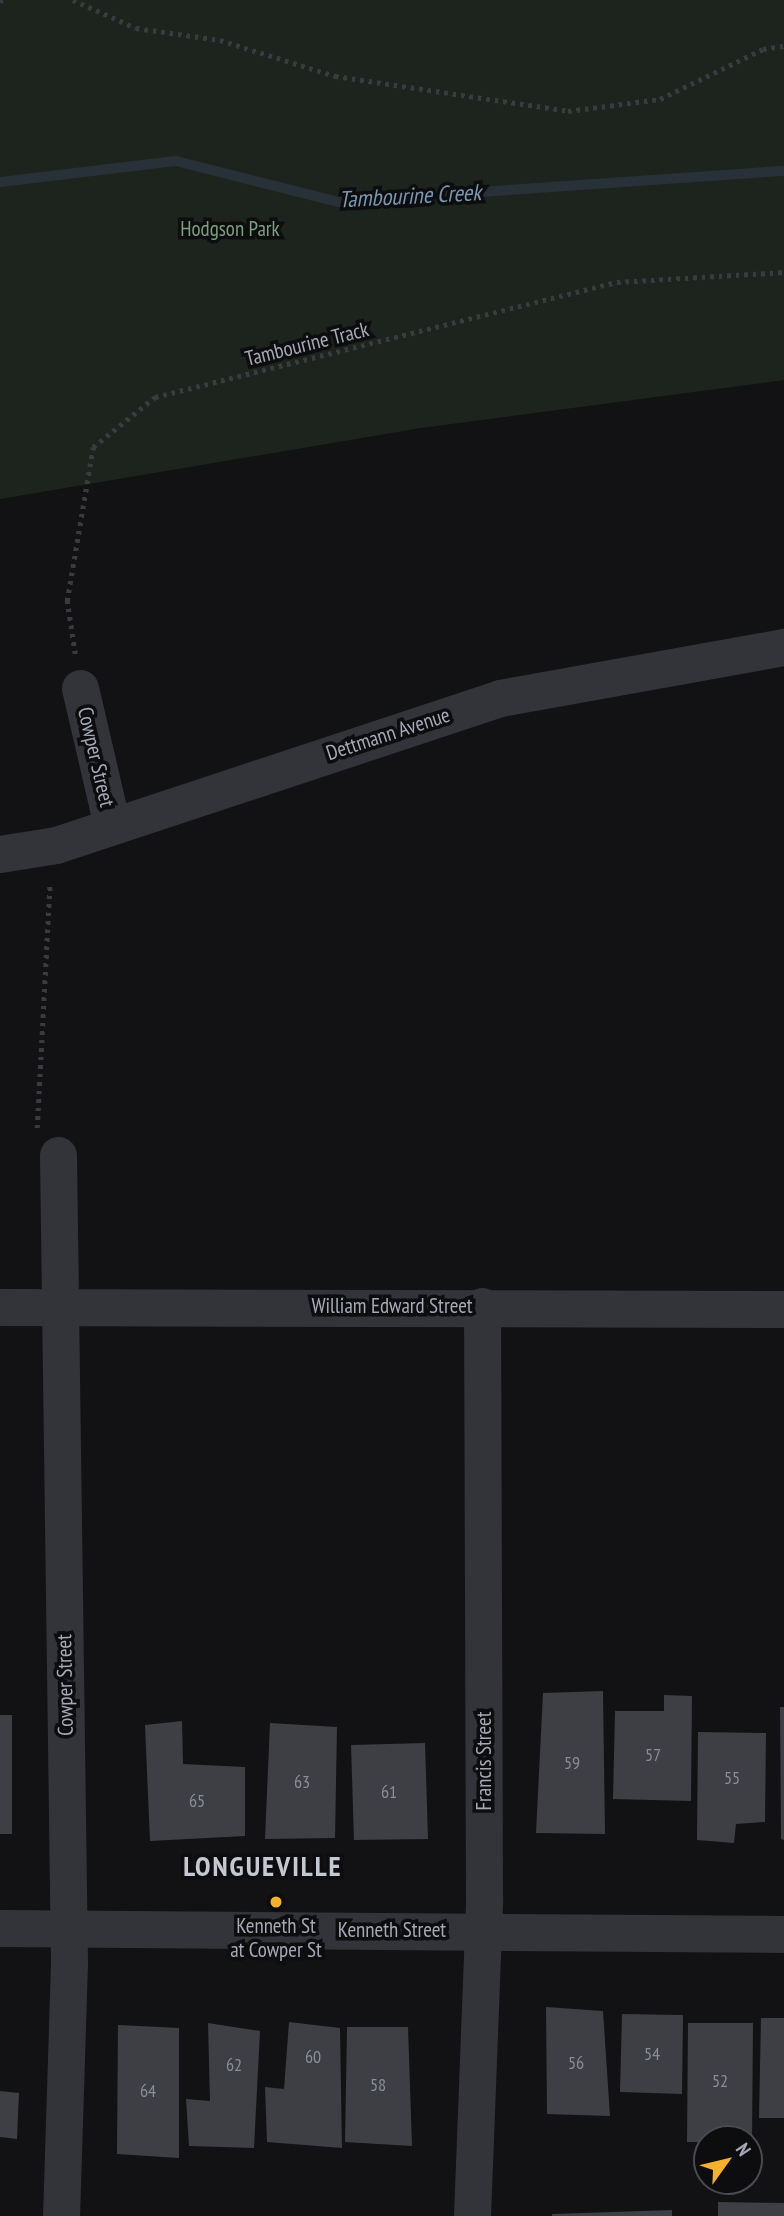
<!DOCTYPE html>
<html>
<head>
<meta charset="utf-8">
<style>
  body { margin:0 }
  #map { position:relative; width:784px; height:2216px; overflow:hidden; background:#121214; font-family:"PT Sans Narrow",sans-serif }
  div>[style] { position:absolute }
  .green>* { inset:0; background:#1d241e }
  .stream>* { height:10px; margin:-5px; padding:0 5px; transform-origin:5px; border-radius:5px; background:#293138 }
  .building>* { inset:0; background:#3e3f44 }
  .path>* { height:4.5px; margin-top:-2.25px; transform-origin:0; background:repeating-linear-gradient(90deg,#393b40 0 3.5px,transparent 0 8.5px) }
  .minor>* { height:37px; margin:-18.5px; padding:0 18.5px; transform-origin:18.5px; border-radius:18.5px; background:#333439 }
  .dots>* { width:19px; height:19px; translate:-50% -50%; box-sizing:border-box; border:4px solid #0d0d0f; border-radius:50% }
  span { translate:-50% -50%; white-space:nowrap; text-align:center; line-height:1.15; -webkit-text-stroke:7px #0d0d0f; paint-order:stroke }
  .number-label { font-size:18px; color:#8a8e99 }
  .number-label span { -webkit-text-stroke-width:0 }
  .park-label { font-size:21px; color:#7aa07d }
  .street-label { font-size:21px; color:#a4a9b5 }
  .poi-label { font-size:21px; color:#a4a9b5 }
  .water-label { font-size:23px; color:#7997b1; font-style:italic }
  .district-label { font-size:28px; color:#c5c8d1; font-weight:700; letter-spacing:2px }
  .north { position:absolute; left:693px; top:2125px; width:70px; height:70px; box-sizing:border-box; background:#0d0d0f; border:2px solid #494b51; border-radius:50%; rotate:56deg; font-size:19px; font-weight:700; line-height:28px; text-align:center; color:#a4a9b5 }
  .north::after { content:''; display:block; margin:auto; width:24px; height:32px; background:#f5b12a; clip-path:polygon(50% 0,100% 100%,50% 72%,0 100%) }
</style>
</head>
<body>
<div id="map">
  <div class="green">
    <i style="clip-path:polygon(0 0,784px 0,784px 380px,421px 428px,0 499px)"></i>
  </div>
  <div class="stream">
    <i style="left:0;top:182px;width:177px;rotate:-6.8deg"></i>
    <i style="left:176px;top:161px;width:167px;rotate:14.2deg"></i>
    <i style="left:338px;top:202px;width:447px;rotate:-4deg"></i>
  </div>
  <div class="building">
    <i style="clip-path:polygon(603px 1691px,605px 1834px,536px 1833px,543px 1693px)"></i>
    <i style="clip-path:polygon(664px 1695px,692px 1696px,691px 1801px,613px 1799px,615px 1711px,664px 1711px)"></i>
    <i style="clip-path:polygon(780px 1707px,784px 1707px,784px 1840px,781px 1839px)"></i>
    <i style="clip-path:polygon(0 1715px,12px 1715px,12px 1834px,0 1834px)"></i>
    <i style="clip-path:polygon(182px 1721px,183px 1764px,245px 1767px,245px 1836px,150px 1841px,145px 1725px)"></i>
    <i style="clip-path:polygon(270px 1723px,337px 1727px,335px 1838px,265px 1839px)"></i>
    <i style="clip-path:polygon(698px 1732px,766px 1733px,765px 1822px,736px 1824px,734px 1843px,697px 1840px)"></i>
    <i style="clip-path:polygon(425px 1743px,428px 1839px,354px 1840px,351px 1745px)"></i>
    <i style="clip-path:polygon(546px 2007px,603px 2011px,610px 2116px,547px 2114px)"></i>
    <i style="clip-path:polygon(622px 2014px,683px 2015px,682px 2094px,620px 2092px)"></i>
    <i style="clip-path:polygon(761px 2018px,784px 2018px,784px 2118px,759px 2118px)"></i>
    <i style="clip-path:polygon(289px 2022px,340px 2028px,342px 2148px,267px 2142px,265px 2087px,284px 2089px)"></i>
    <i style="clip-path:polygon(208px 2023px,260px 2031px,254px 2148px,189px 2146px,186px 2099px,210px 2101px)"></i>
    <i style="clip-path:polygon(688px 2023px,753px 2023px,752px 2142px,687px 2142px)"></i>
    <i style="clip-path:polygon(118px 2025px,179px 2028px,179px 2158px,117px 2154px)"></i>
    <i style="clip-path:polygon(347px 2027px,408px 2027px,412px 2146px,345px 2142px)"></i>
    <i style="clip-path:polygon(0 2091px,19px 2093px,17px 2139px,0 2137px)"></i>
    <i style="clip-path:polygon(718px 2202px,784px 2203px,784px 2216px,718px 2216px)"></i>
    <i style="clip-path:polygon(672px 2210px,672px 2216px,552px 2216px,552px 2214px)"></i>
  </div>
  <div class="path">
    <i style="left:73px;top:0;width:69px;rotate:24deg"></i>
    <i style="left:136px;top:28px;width:85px;rotate:8.1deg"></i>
    <i style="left:220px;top:40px;width:121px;rotate:17.4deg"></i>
    <i style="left:335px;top:76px;width:236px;rotate:8.5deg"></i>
    <i style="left:568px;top:111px;width:93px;rotate:-7.4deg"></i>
    <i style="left:660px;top:99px;width:114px;rotate:-25.9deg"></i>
    <i style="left:763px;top:49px;width:21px;rotate:-8deg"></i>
    <i style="left:0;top:1px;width:3px;rotate:-18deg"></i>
    <i style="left:75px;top:654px;width:54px;rotate:-98.6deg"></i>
    <i style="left:67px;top:601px;width:156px;rotate:-80.4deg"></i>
    <i style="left:93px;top:447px;width:80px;rotate:-38.9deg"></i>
    <i style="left:155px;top:397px;width:476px;rotate:-14deg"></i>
    <i style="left:617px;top:282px;width:167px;rotate:-3.4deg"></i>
    <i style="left:37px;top:1128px;width:246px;rotate:-87deg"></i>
  </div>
  <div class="minor">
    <i style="left:80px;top:688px;width:141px;rotate:76.9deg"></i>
    <i style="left:0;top:854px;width:57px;rotate:-9.1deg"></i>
    <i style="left:56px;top:845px;width:468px;rotate:-18.3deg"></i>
    <i style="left:500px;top:698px;width:289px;rotate:-10.2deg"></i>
    <i style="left:58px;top:1155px;width:808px;rotate:89.22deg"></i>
    <i style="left:69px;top:1963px;width:253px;rotate:91.8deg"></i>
    <i style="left:0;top:1307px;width:784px;rotate:0.15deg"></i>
    <i style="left:0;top:1928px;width:784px;rotate:0.44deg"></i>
    <i style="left:472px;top:2216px;width:318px;rotate:-87.8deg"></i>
    <i style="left:484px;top:1898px;width:592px;rotate:-90.19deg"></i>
  </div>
  <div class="dots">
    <i style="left:276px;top:1902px;background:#f5b12a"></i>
  </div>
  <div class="number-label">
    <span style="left:653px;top:1755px">57</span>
    <span style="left:572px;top:1763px">59</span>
    <span style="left:732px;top:1778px">55</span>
    <span style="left:302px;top:1782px">63</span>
    <span style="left:389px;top:1792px">61</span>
    <span style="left:197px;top:1801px">65</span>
    <span style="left:652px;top:2054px">54</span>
    <span style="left:313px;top:2057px">60</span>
    <span style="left:576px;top:2063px">56</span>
    <span style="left:234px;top:2065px">62</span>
    <span style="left:720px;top:2081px">52</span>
    <span style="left:378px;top:2085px">58</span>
    <span style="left:148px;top:2091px">64</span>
  </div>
  <div class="park-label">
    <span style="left:230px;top:229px">Hodgson Park</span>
  </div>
  <div class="street-label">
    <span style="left:307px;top:344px;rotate:-14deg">Tambourine Track</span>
    <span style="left:388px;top:734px;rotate:-18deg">Dettmann Avenue</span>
    <span style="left:96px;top:757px;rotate:77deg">Cowper Street</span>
    <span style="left:392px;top:1306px">William Edward Street</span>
    <span style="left:65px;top:1685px;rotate:-91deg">Cowper Street</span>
    <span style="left:484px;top:1761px;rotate:-90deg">Francis Street</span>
    <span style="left:392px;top:1930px">Kenneth Street</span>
  </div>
  <div class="poi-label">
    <span style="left:276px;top:1938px">Kenneth St<br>at Cowper St</span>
  </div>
  <div class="water-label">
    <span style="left:410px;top:196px;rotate:-3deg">Tambourine Creek</span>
  </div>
  <div class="district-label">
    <span style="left:263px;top:1866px">LONGUEVILLE</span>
  </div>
  <div class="north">N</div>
</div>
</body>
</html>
